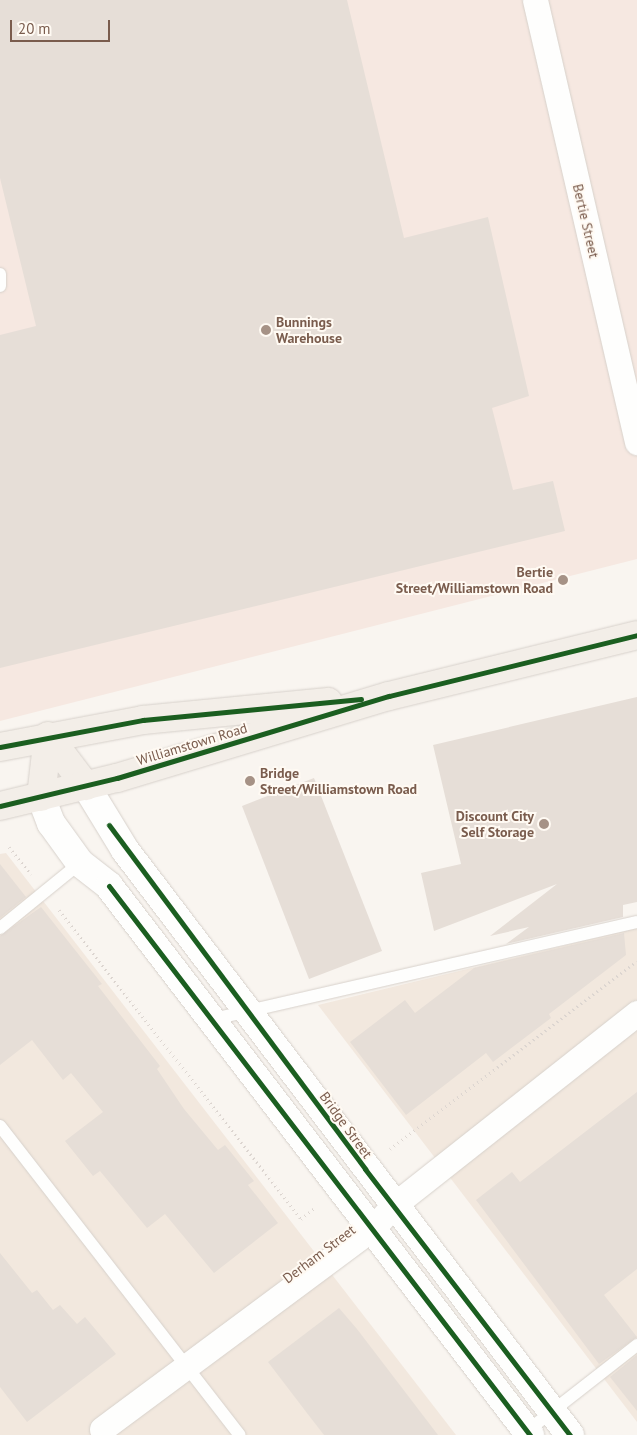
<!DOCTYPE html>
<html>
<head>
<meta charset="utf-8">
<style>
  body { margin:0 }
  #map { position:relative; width:637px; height:1435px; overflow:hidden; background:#f9f5f0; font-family:"PT Sans",sans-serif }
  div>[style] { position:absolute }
  .residential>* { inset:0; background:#f2e8de }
  .commercial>* { inset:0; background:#f6e8e1 }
  .building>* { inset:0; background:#e6ded7 }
  .path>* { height:3px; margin-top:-1.5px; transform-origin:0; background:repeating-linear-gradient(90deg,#dcd5d0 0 1px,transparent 0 5px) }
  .roads { filter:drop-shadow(0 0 1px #d7d1cb) drop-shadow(0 0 1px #d7d1cb) }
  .service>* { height:12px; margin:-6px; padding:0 6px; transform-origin:6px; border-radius:6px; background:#fefefd }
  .minor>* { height:25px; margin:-12.5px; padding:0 12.5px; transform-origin:12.5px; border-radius:12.5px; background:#fefefd }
  .tertiary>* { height:28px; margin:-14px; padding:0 14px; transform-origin:14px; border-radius:14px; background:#fefefd }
  .primary>* { height:28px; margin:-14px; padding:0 14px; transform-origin:14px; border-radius:14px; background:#f3eee8 }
  .cycleway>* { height:5px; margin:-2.5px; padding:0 2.5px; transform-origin:2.5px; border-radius:2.5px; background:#1b5e20 }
  .dots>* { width:14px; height:14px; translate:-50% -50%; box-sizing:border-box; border:2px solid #fffaf3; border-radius:50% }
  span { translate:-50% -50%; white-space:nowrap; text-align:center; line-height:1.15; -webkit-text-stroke:4px #fffaf3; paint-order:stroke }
  .street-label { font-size:14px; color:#7a5c4d }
  .poi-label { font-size:14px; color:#7a5c4d; font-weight:700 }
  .left { translate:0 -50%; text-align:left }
  .right { translate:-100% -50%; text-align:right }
  .scale { position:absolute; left:10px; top:20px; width:100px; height:22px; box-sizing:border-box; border:2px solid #7a5c4d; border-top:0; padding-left:6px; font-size:15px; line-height:18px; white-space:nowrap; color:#7a5c4d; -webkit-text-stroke:4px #fffaf3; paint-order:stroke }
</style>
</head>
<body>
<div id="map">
  <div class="residential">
    <i style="clip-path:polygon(6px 853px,456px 1435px,0 1435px,0 854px)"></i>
    <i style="clip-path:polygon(637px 928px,637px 1422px,318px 1005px)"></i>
  </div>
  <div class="commercial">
    <i style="clip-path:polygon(0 0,637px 0,637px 559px,0 721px)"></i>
  </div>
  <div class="building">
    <i style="clip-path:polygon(0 0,347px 0,404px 238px,488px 217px,529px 396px,492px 408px,513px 490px,553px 481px,565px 531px,0 668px,0 335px,36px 326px,0 178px)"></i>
    <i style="clip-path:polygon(637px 697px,637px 902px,623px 905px,623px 917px,506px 944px,529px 927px,490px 936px,557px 884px,434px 931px,421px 873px,461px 864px,433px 745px)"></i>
    <i style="clip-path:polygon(314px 778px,382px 951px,309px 979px,242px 806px)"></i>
    <i style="clip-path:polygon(0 864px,26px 897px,0 918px)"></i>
    <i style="clip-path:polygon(41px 907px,102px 984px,98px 986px,160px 1066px,157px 1069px,184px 1109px,218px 1150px,225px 1145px,254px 1181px,248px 1185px,278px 1223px,214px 1273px,165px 1214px,147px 1228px,100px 1171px,93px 1176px,65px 1141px,103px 1112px,71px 1073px,63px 1080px,32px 1040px,0 1065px,0 936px)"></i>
    <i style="clip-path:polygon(624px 933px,626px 955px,549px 1014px,551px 1018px,493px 1062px,486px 1053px,406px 1115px,350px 1042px,405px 1000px,415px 1013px,474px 968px)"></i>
    <i style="clip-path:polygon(637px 1092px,637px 1269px,604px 1295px,637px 1337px,599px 1364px,476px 1200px,512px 1172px,520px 1182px)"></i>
    <i style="clip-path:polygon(0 1253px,32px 1293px,37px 1290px,53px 1310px,60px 1305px,77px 1324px,85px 1317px,116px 1354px,27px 1422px,0 1387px)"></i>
    <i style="clip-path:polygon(339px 1308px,357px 1329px,438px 1435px,324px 1435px,310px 1417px,268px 1362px)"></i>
    <i style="clip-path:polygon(637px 1355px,637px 1411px,610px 1377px)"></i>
  </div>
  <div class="path">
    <i style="left:9px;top:847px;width:35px;rotate:51deg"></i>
    <i style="left:59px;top:910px;width:392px;rotate:51.9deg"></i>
    <i style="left:301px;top:1219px;width:19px;rotate:-39deg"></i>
    <i style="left:390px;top:1149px;width:310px;rotate:-37.3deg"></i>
  </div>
  <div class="roads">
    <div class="service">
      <i style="left:0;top:274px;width:12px;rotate:90deg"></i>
      <i style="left:0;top:928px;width:103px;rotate:-39.1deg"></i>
      <i style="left:209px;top:1020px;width:439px;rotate:-12.9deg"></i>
      <i style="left:0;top:1126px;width:391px;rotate:52.2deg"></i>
      <i style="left:527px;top:1431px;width:140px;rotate:-38deg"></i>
    </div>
    <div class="minor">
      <i style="left:535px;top:0;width:454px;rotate:77deg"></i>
      <i style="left:102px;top:1429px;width:337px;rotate:-36.6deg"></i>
      <i style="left:373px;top:1228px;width:31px;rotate:-48deg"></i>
      <i style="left:394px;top:1205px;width:310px;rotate:-38.3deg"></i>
    </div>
    <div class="tertiary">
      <i style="left:86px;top:786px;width:75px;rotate:58.6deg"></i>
      <i style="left:125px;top:850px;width:735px;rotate:52.74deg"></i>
      <i style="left:41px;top:797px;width:28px;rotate:69deg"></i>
      <i style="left:51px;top:823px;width:49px;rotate:54.1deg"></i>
      <i style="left:80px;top:863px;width:37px;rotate:38deg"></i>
      <i style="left:109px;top:886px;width:692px;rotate:52.52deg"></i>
    </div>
    <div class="primary">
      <i style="left:48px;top:736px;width:63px;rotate:52.8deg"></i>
      <i style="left:0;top:747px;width:146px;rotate:-10.7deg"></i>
      <i style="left:143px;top:720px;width:186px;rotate:-5.6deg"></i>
      <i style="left:41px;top:797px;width:61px;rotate:-83.5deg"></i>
      <i style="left:0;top:806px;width:120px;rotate:-13.5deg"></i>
      <i style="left:117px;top:778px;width:284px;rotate:-16.8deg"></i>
      <i style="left:389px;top:696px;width:255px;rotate:-13.8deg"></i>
    </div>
  </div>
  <div class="cycleway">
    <i style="left:0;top:747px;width:146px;rotate:-10.7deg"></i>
    <i style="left:143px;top:720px;width:219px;rotate:-5.5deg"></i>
    <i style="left:0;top:806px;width:120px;rotate:-13.5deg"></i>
    <i style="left:117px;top:778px;width:284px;rotate:-16.8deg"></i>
    <i style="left:389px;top:696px;width:255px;rotate:-13.8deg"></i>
    <i style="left:109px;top:825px;width:429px;rotate:53.3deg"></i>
    <i style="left:365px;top:1169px;width:336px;rotate:52.4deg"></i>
    <i style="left:109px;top:886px;width:692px;rotate:52.52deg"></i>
  </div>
  <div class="dots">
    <i style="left:266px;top:330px;background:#a69286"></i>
    <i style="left:563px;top:580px;background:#a69286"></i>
    <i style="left:250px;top:781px;background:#a69286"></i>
    <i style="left:544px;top:824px;background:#a69286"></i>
  </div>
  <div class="street-label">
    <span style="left:586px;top:221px;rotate:77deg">Bertie Street</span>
    <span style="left:192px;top:744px;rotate:-17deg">Williamstown Road</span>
    <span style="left:346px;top:1125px;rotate:54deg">Bridge Street</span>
    <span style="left:319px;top:1254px;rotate:-37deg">Derham Street</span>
  </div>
  <div class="poi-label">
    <span class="left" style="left:276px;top:330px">Bunnings<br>Warehouse</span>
    <span class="right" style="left:553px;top:580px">Bertie<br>Street/Williamstown Road</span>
    <span class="left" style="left:260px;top:781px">Bridge<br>Street/Williamstown Road</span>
    <span class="right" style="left:534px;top:824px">Discount City<br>Self Storage</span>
  </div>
  <div class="scale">20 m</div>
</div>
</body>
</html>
